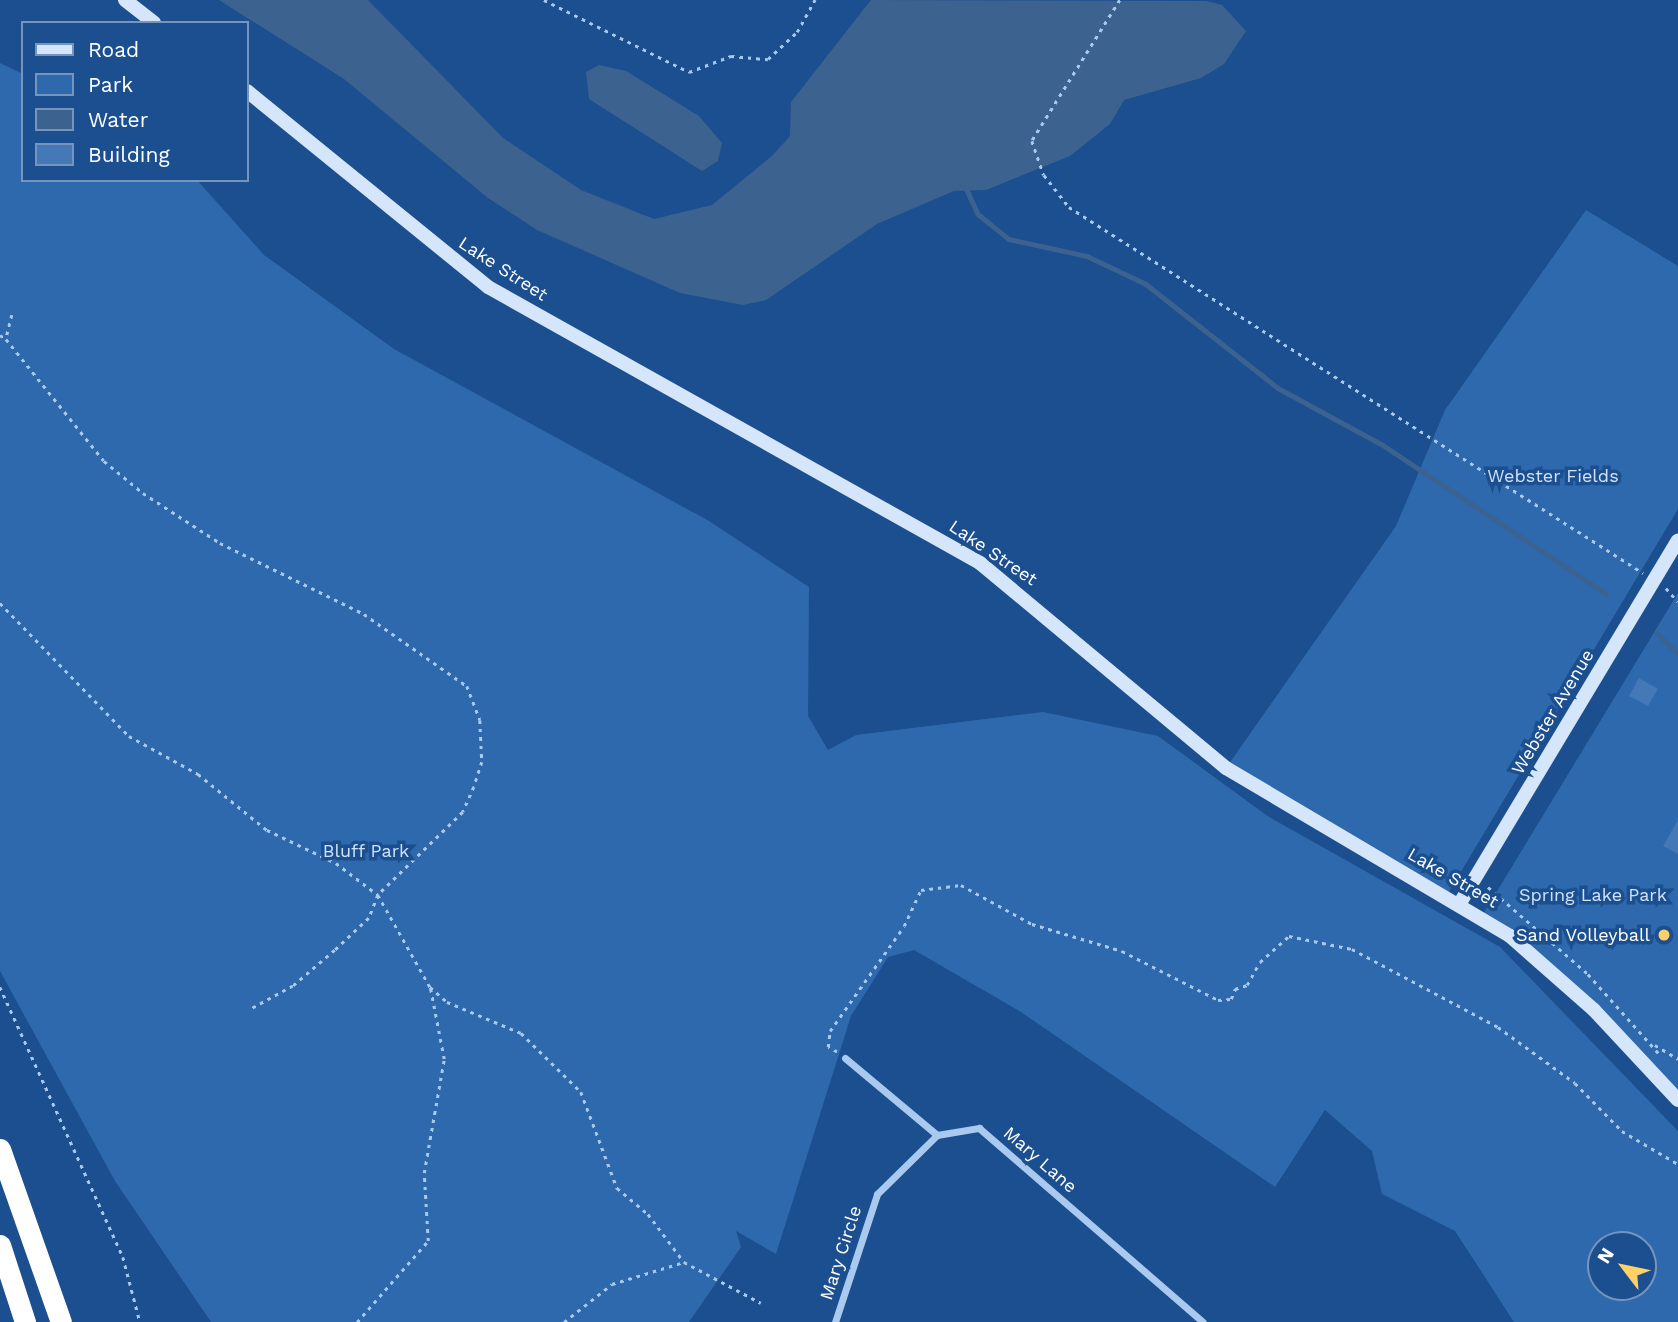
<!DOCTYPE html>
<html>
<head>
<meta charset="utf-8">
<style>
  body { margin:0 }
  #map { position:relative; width:1678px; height:1322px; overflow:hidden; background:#1b4f8f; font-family:"Work Sans",sans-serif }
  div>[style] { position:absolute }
  .green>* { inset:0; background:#2e69ad }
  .water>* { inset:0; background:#3c6290 }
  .stream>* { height:4.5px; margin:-2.25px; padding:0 2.25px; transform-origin:2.25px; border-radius:2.25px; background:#3c6290 }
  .building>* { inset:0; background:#4478b7 }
  .path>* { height:2.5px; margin-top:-1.25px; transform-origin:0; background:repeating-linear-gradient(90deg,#a9c9ee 0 3.5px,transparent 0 8.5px) }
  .street>* { height:7px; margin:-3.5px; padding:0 3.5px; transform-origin:3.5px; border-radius:3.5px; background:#a9c9ee }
  .secondary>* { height:14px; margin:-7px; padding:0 7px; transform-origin:7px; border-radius:7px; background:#d6e6fa }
  .highway>* { height:21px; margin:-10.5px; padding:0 10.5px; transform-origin:10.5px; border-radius:10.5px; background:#fff }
  .dots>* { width:19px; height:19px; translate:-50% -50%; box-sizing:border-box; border:4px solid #1b4f8f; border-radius:50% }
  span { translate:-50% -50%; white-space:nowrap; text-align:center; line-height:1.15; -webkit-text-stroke:7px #1b4f8f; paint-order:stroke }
  .street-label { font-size:18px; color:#fff }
  .park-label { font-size:18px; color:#cfe3fa }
  .poi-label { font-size:18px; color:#fff }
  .right { translate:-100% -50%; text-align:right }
  .legend { position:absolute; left:21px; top:21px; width:228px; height:161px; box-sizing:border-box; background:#1b4f8f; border:2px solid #7695bc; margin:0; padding:9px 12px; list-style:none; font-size:21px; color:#fff }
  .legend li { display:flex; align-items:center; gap:14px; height:35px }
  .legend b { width:35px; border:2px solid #7695bc }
  .north { position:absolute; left:1587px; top:1231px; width:70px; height:70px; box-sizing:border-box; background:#1b4f8f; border:2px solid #7695bc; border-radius:50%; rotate:302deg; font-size:19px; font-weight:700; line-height:28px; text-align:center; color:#fff }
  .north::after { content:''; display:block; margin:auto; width:24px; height:32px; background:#ffd166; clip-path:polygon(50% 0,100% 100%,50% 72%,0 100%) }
</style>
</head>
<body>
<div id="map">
  <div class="green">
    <i style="clip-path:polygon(evenodd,0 63px,23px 74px,23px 180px,197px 180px,264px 255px,394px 349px,709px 521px,809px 587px,808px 716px,828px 750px,856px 735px,1043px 712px,1158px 736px,1269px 817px,1500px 947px,1678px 1131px,1678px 1322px,1514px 1322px,1455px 1231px,1382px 1194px,1372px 1151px,1325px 1110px,1275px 1187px,1021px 1012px,914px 950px,888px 957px,851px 1016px,776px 1254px,736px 1231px,741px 1247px,689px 1322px,211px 1322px,115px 1181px,0 971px,0 63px,1601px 1245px,1643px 1245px,1643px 1287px,1601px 1287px,1601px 1245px)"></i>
    <i style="clip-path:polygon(1586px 210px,1678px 266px,1678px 509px,1447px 895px,1226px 768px,1396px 526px,1445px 410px)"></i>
    <i style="clip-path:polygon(1678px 593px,1678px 1100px,1594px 1010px,1482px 916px)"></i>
  </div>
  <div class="water">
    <i style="clip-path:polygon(219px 0,368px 0,503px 138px,581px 190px,654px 219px,712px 205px,773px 155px,790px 136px,791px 102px,871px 0,1206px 1px,1222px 5px,1246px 31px,1224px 64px,1201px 78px,1124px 100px,1110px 124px,1070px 156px,986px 190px,954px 191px,877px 224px,766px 300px,743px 305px,680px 293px,537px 230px,488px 198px,344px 79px)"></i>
    <i style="clip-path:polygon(599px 65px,626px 71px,699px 116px,722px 143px,718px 161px,702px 171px,589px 99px,586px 72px)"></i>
  </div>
  <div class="stream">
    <i style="left:966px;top:188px;width:29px;rotate:65deg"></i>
    <i style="left:978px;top:214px;width:40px;rotate:39deg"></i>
    <i style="left:1009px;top:239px;width:80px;rotate:12.3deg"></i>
    <i style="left:1087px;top:256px;width:65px;rotate:25.4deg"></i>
    <i style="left:1146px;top:284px;width:168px;rotate:38.2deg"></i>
    <i style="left:1278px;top:388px;width:119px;rotate:28.5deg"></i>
    <i style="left:1383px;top:445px;width:268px;rotate:33.7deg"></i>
    <i style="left:1657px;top:633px;width:29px;rotate:44deg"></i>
  </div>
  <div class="building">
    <i style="clip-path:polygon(1639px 678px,1658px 689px,1648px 706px,1629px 696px)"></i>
    <i style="clip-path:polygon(1678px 820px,1678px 854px,1663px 846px)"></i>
  </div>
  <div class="path">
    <i style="left:544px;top:0;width:162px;rotate:26.4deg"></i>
    <i style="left:689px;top:72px;width:45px;rotate:-20.9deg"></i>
    <i style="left:731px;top:56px;width:37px;rotate:5deg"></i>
    <i style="left:768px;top:59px;width:40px;rotate:-43deg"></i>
    <i style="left:797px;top:32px;width:37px;rotate:-61deg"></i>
    <i style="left:1120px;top:0;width:166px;rotate:122deg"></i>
    <i style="left:1032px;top:141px;width:36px;rotate:71deg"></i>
    <i style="left:1044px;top:175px;width:41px;rotate:52deg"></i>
    <i style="left:1069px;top:207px;width:681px;rotate:32.52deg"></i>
    <i style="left:12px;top:315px;width:25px;rotate:104deg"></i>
    <i style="left:6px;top:339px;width:156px;rotate:51.2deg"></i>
    <i style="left:104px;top:461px;width:50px;rotate:39.4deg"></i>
    <i style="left:143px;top:493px;width:92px;rotate:33deg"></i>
    <i style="left:220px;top:543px;width:161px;rotate:26.2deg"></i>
    <i style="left:364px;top:614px;width:126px;rotate:35deg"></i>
    <i style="left:467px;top:686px;width:36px;rotate:69deg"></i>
    <i style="left:480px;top:720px;width:42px;rotate:87.3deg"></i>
    <i style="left:482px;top:762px;width:26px;rotate:108deg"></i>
    <i style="left:474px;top:787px;width:27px;rotate:114deg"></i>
    <i style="left:463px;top:812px;width:119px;rotate:135.7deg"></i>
    <i style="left:378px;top:895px;width:106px;rotate:60.5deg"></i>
    <i style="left:430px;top:987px;width:23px;rotate:41deg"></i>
    <i style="left:447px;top:1002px;width:80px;rotate:22.7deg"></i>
    <i style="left:521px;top:1033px;width:84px;rotate:44.5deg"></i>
    <i style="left:581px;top:1092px;width:103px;rotate:69.4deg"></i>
    <i style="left:617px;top:1188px;width:40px;rotate:40deg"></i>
    <i style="left:648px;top:1214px;width:60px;rotate:53.1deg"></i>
    <i style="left:684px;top:1262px;width:87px;rotate:28deg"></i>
    <i style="left:0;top:335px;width:7px;rotate:34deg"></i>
    <i style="left:1666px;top:588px;width:18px;rotate:49deg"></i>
    <i style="left:0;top:603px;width:185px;rotate:45.9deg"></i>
    <i style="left:129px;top:736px;width:79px;rotate:28.8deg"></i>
    <i style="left:198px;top:774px;width:89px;rotate:39.1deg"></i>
    <i style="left:267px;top:830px;width:76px;rotate:25.6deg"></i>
    <i style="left:336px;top:863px;width:53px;rotate:37.3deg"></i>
    <i style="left:378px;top:895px;width:25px;rotate:111deg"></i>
    <i style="left:369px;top:918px;width:47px;rotate:136.7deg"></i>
    <i style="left:335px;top:950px;width:55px;rotate:139.4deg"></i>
    <i style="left:293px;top:986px;width:50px;rotate:151.4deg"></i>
    <i style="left:1488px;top:887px;width:133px;rotate:41deg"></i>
    <i style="left:1588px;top:974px;width:110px;rotate:48.3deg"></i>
    <i style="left:0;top:987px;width:297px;rotate:65.5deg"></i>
    <i style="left:123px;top:1257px;width:67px;rotate:75.3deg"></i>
    <i style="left:1655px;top:1045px;width:27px;rotate:31deg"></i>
    <i style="left:837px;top:1052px;width:10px;rotate:-151deg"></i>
    <i style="left:828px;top:1047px;width:16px;rotate:-83deg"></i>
    <i style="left:830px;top:1031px;width:128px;rotate:-54.8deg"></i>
    <i style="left:904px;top:926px;width:40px;rotate:-65deg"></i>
    <i style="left:921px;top:890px;width:40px;rotate:-7.1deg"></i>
    <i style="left:961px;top:885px;width:81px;rotate:28.8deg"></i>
    <i style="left:1032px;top:924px;width:94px;rotate:16.7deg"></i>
    <i style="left:1122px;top:951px;width:108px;rotate:27deg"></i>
    <i style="left:1218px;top:1000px;width:13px;rotate:-4deg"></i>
    <i style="left:1231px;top:999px;width:11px;rotate:-68deg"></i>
    <i style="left:1235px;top:989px;width:13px;rotate:-18deg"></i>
    <i style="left:1247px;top:985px;width:26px;rotate:-61deg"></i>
    <i style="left:1260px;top:962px;width:39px;rotate:-42deg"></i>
    <i style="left:1289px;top:936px;width:64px;rotate:11.7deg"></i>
    <i style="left:1352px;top:949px;width:166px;rotate:28.1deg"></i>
    <i style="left:1498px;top:1027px;width:95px;rotate:36deg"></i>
    <i style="left:1575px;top:1083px;width:67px;rotate:45.6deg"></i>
    <i style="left:1622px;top:1131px;width:65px;rotate:30.5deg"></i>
    <i style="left:357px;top:1322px;width:108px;rotate:-48.8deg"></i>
    <i style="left:428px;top:1241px;width:68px;rotate:-93.4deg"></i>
    <i style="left:424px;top:1173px;width:116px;rotate:-80deg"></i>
    <i style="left:444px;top:1059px;width:73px;rotate:-101deg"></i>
    <i style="left:564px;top:1322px;width:61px;rotate:-38.4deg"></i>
    <i style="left:612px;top:1284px;width:75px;rotate:-17deg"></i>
  </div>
  <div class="street">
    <i style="left:845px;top:1058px;width:120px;rotate:39.9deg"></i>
    <i style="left:937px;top:1135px;width:43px;rotate:-9.5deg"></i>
    <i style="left:979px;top:1128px;width:296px;rotate:40.9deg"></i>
    <i style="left:835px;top:1322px;width:135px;rotate:-71.8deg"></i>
    <i style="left:877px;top:1194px;width:84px;rotate:-44.5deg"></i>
  </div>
  <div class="secondary">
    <i style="left:125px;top:0;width:37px;rotate:38deg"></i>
    <i style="left:247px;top:91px;width:311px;rotate:39.1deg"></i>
    <i style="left:488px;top:287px;width:564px;rotate:29.29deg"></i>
    <i style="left:980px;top:563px;width:320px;rotate:39.8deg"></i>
    <i style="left:1226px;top:768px;width:330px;rotate:30.6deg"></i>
    <i style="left:1510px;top:936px;width:112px;rotate:41.4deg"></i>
    <i style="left:1594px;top:1010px;width:123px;rotate:47deg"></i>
    <i style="left:1460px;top:903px;width:423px;rotate:-59deg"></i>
  </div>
  <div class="highway">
    <i style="left:0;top:1149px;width:183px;rotate:70.6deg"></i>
    <i style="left:0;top:1245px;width:81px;rotate:72deg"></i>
  </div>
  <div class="dots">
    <i style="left:1664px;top:935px;background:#ffd166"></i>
  </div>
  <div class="street-label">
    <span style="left:503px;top:269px;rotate:33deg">Lake Street</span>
    <span style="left:993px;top:553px;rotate:34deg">Lake Street</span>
    <span style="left:1553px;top:712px;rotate:-59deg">Webster Avenue</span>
    <span style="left:1453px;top:878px;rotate:30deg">Lake Street</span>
    <span style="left:1040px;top:1160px;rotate:41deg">Mary Lane</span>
    <span style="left:841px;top:1253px;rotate:-72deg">Mary Circle</span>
  </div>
  <div class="park-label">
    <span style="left:1553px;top:476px">Webster Fields</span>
    <span style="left:366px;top:851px">Bluff Park</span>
    <span style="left:1593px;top:895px">Spring Lake Park</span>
  </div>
  <div class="poi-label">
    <span class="right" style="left:1650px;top:935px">Sand Volleyball</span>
  </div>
  <ul class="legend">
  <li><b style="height:9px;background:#d6e6fa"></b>Road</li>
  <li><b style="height:19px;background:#2e69ad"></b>Park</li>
  <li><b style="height:19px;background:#3c6290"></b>Water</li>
  <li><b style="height:19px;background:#4478b7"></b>Building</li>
  </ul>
  <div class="north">N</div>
</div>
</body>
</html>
